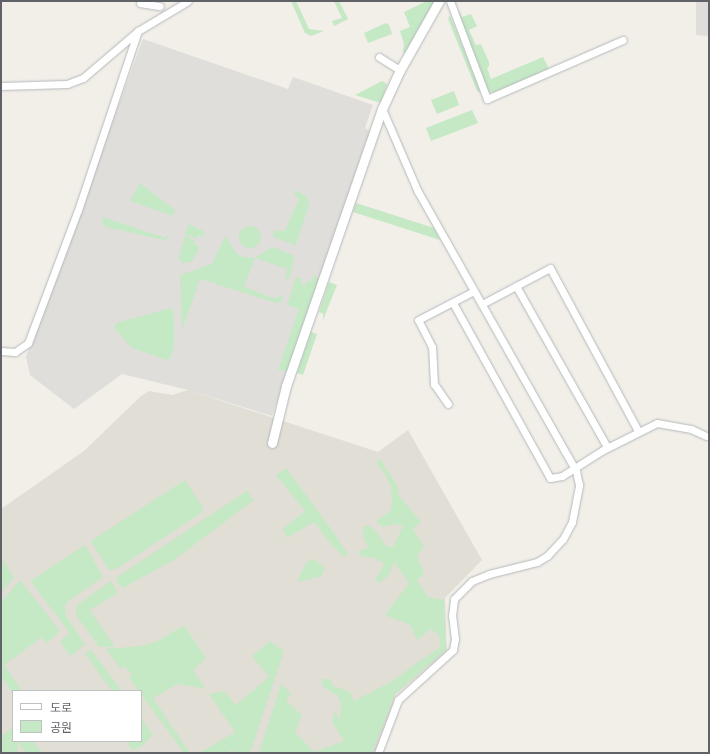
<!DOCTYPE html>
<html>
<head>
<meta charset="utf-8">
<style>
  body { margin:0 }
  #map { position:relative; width:710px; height:754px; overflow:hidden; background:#f1efe8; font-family:Quicksand,"Noto Sans KR",sans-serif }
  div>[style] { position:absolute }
  .industrial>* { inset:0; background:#e0deda }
  .education>* { inset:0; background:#e1ded6 }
  .green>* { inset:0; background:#c5e8c5 }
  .round { border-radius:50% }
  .roads { filter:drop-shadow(0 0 1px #b5b8bc) drop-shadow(0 0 1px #b5b8bc) }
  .minor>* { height:7px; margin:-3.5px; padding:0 3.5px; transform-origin:3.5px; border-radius:3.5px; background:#fff }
  .tertiary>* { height:9px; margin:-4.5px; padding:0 4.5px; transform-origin:4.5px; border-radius:4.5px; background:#fff }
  span { translate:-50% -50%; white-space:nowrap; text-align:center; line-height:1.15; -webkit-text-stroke:3px #fff; paint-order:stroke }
  .frame { position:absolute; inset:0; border:2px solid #5f6368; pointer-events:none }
  .legend { position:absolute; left:12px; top:690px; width:130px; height:52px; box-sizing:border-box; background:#fff; border:1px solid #bfc1c3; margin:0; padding:5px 7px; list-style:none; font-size:12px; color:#5f6368 }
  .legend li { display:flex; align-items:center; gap:8px; height:20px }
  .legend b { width:20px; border:1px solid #bfc1c3 }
</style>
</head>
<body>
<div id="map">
  <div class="industrial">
    <i style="clip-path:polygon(696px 1px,709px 1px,709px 36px,696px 35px)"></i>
    <i style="clip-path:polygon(143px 39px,288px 89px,293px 77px,373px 105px,365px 128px,371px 132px,272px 416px,188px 390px,122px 374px,74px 409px,30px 375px,26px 357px)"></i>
  </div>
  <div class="education">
    <i style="clip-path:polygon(evenodd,188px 390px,378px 452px,408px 430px,482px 560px,445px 598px,447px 651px,396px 695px,375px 753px,1px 753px,1px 509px,84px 451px,141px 396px,149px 391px,172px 395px,188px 390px,13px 691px,141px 691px,141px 741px,13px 741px,13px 691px)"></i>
  </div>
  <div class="green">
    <i style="clip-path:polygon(291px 1px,296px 1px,309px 29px,324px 31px,311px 36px,305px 33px)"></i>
    <i style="clip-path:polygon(334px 1px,339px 1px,348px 19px,334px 26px,332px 21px,342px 18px)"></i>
    <i style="clip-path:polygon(427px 1px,434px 1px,407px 54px,403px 52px,404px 44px,400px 31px,410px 27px,404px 12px)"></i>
    <i style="clip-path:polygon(456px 11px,459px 11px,462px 17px,471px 14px,477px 26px,469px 30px,476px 45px,481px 44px,489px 62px,489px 66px,487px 68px,491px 79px,543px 57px,549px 69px,495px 92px,488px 92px)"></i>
    <i style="clip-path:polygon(450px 15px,481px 92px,479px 92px,477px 91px,448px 19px)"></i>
    <i style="clip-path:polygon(386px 23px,389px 25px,392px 34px,368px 43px,364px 33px)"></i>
    <i style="clip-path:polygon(382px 81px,387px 84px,381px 103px,355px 95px)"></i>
    <i style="clip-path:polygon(454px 91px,459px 105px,437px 114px,431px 100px)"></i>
    <i style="clip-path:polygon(472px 110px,478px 123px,431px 141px,426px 128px)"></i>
    <i style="clip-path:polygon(140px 183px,175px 210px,173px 216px,130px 201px)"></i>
    <i style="clip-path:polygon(296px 190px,307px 197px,309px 206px,296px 245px,275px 238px,272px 234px,275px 230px,285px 231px,299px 199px,294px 194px)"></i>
    <i style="clip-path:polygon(356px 203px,434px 228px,440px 240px,353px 212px)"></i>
    <i style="clip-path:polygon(103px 217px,166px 238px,171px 232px,168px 238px,164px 240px,106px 227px,102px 223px)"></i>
    <i style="clip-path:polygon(188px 224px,204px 231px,204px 237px,198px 235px,196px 239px,185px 234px)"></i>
    <i class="round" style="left:239px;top:226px;width:22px;height:22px"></i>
    <i style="clip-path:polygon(185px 236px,195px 241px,194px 244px,200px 247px,191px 262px,183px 263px,178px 259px)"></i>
    <i style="clip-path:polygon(225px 236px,236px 253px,243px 257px,254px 258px,273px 247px,295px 256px,289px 279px,285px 278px,287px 269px,255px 258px,244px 287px,277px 299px,279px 294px,283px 298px,281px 302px,276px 303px,200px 279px,182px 330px,180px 275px,212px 264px)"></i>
    <i style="clip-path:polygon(314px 275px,319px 279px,287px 371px,278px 370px,299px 309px,287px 305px,296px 277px,302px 279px,300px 284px,305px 285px,307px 281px,311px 282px)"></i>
    <i style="clip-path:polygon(329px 282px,337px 285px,323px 320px,323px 314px,319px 312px)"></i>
    <i style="clip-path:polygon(171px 308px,174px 313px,174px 344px,171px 357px,167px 360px,132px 348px,114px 328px,116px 323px)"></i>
    <i style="clip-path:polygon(311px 332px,317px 334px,303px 375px,297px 373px)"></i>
    <i style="clip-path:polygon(380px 459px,397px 485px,399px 496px,421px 522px,413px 529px,424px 547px,417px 556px,424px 574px,417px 580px,428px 597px,444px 600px,446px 650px,395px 694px,372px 753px,259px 753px,281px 684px,291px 693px,286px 701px,302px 715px,295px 732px,314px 752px,344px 741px,332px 722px,335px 711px,340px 721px,341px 704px,337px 696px,322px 686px,322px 679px,330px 679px,333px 686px,350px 692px,354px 701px,389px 683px,440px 647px,439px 635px,431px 629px,417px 640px,410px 625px,385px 615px,409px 583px,394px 562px,389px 575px,379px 583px,375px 580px,384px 564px,375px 558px,360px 556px,359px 551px,367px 548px,368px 545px,364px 540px,363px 527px,368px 525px,375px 530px,387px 547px,393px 547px,403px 526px,395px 524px,383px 527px,376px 522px,391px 510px,392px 499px,391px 487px,385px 474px,376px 463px)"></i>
    <i style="clip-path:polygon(286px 468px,329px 526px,348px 554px,345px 557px,334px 548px,314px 522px,287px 538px,283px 529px,305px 511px,276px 475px)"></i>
    <i style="clip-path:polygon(185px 480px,203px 508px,200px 514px,116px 569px,109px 570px,91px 541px)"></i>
    <i style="clip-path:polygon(247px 491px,254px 500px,175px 559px,125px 587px,123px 588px,117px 582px,116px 578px)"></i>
    <i style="clip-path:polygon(85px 545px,103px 577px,68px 601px,65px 606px,66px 616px,85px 644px,70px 656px,60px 642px,70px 633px,30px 581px)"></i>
    <i style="clip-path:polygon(1px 558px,14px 577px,1px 593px)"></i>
    <i style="clip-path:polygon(314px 559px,325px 568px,321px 576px,299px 582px,299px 576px,307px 562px)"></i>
    <i style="clip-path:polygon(20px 580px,60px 631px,47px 643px,42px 637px,7px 663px,5px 666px,22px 691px,13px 691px,13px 693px,1px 677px,1px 602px)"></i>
    <i style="clip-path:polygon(111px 581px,118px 593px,90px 610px,115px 647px,99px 647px,76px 615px,77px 605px)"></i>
    <i style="clip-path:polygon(184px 625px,206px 658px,193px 670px,206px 689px,178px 684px,153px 698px,190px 753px,181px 753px,182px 750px,129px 678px,132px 674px,125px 667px,120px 668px,106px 649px,141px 646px,158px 641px)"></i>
    <i style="clip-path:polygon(270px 641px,284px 651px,250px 753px,233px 753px,231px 750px,226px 753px,199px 753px,235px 732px,209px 694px,224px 691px,236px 705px,269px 677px,252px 656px)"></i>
    <i style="clip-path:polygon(91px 650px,122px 691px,112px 691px,97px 671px,85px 653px)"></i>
    <i style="clip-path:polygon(141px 718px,153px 735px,142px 746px,132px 750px,126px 741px,141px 741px)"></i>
    <i style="clip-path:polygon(13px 727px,13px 741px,19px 741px,17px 753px,1px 753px,1px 736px)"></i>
    <i style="clip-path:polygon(21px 741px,33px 741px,42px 753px,26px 753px,20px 746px)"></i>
  </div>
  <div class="roads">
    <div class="minor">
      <i style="left:450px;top:1px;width:105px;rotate:69.3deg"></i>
      <i style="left:487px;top:99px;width:148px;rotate:-23.5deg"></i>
      <i style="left:140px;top:3px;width:20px;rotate:9deg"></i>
      <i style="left:379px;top:57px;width:25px;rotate:32deg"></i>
      <i style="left:1px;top:86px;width:66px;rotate:-1.7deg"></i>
      <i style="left:67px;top:84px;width:17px;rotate:-21deg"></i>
      <i style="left:83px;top:78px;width:72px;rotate:-40.5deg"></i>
      <i style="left:138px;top:31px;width:58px;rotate:-31deg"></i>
      <i style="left:516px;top:286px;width:185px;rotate:60.5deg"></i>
      <i style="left:453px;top:303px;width:200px;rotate:61deg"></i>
      <i style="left:550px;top:478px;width:12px;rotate:-9deg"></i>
      <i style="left:562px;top:476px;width:49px;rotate:-32.4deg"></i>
      <i style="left:603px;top:450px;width:60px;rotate:-26.6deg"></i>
      <i style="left:657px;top:423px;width:35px;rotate:10deg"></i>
      <i style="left:691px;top:429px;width:17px;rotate:25deg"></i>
      <i style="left:482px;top:304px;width:77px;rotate:-27.9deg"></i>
      <i style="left:550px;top:268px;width:185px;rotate:61.6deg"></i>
      <i style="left:1px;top:351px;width:14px;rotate:4deg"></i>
      <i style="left:15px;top:352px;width:16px;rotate:-35deg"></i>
      <i style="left:28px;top:343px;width:142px;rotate:-69.4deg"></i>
      <i style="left:78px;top:210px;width:189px;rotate:-71.5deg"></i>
      <i style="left:448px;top:404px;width:24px;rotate:-125deg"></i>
      <i style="left:434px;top:384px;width:37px;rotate:-93deg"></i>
      <i style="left:432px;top:347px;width:30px;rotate:-117deg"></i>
      <i style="left:418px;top:320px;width:63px;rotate:-27.4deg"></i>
      <i style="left:378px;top:753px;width:57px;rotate:-69.3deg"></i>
      <i style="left:398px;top:700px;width:74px;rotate:-42.3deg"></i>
      <i style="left:453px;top:650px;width:11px;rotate:-80deg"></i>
      <i style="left:455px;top:639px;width:23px;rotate:-97deg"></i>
      <i style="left:452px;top:616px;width:17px;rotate:-83deg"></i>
      <i style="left:454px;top:599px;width:25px;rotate:-45deg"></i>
      <i style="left:472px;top:581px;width:18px;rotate:-22deg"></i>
      <i style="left:489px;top:574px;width:49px;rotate:-14deg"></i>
      <i style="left:537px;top:562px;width:12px;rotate:-31deg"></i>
      <i style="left:547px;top:556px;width:23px;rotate:-47deg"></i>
      <i style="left:563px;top:539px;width:19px;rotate:-62deg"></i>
      <i style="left:572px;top:522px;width:38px;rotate:-79deg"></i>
      <i style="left:579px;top:485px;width:14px;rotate:-102deg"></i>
      <i style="left:576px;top:471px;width:321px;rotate:-119.5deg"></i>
      <i style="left:418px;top:192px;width:90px;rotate:-113.4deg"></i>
    </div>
    <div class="tertiary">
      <i style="left:272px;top:443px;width:59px;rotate:-76.2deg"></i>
      <i style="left:286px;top:386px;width:293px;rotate:-70.9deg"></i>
      <i style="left:382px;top:109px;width:43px;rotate:-65.2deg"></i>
      <i style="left:400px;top:70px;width:79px;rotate:-60.5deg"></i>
    </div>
  </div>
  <div class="frame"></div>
  <ul class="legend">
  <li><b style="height:5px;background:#fff"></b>도로</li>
  <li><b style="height:11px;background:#c5e8c5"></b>공원</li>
  </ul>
</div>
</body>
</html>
